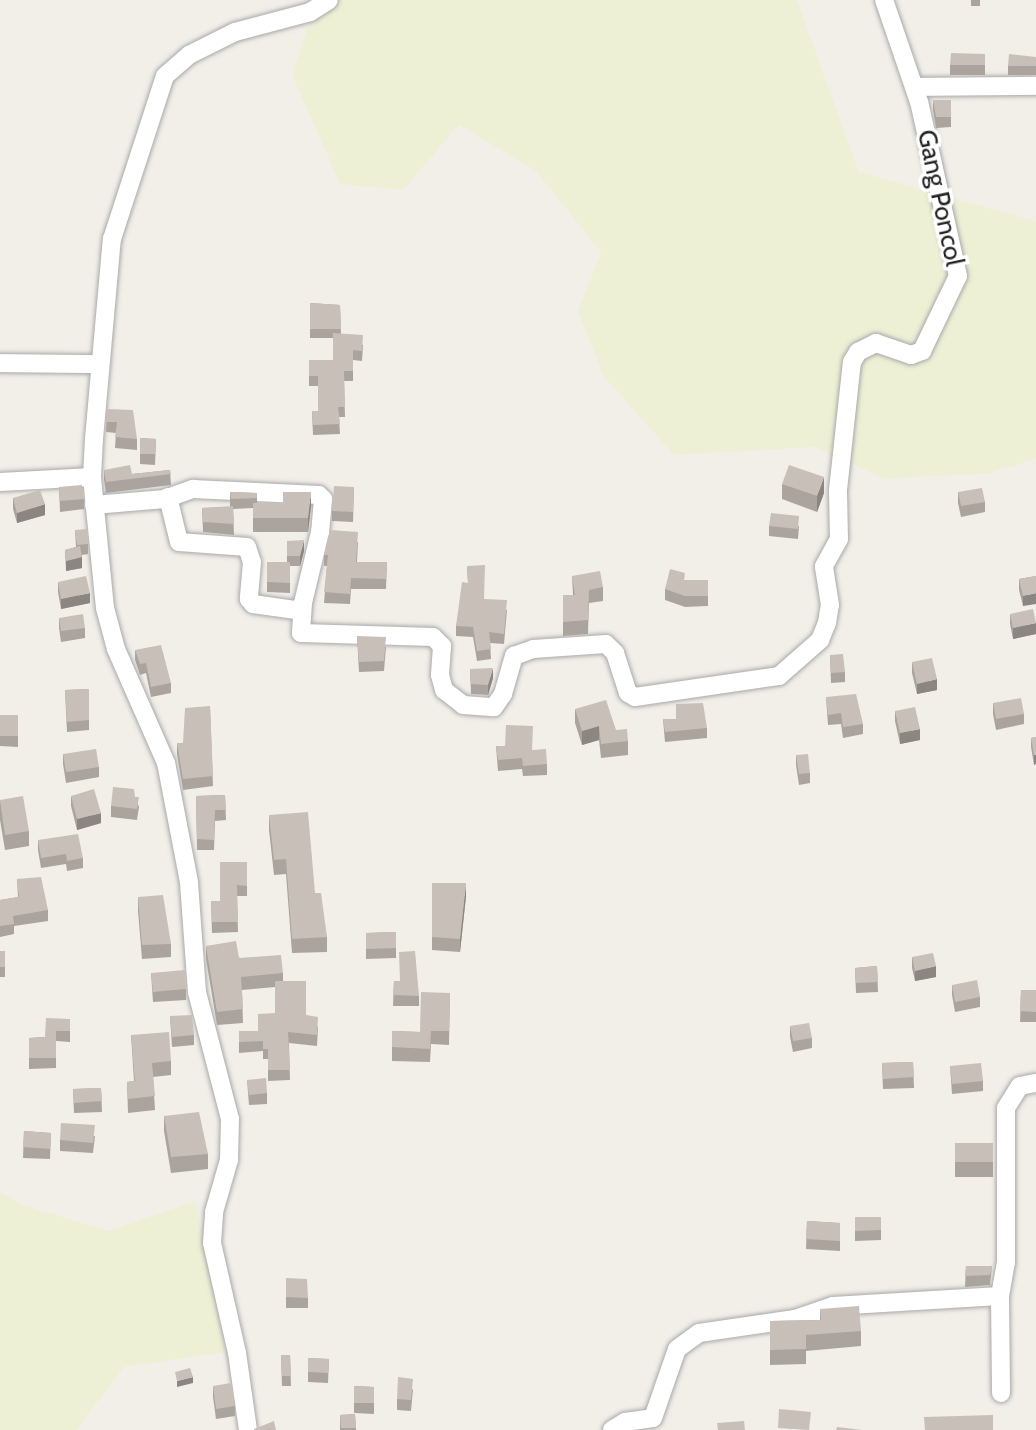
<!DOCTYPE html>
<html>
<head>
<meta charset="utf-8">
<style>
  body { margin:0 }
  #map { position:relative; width:1036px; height:1430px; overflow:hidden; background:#f2efe9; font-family:Cabin,sans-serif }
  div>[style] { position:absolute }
  .farmland>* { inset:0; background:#eef0d5 }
  .roads { filter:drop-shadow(0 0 2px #a9a9a9) drop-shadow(0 0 2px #a9a9a9) }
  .minor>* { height:18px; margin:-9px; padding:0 9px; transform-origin:9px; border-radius:9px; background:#fff }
  .wall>* { inset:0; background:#aba49e }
  .shaded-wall>* { inset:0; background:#8b8681 }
  .building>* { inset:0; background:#c7bfb8 }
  span { translate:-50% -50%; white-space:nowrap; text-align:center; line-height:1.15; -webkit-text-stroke:7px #fff; paint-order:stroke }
  .street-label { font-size:26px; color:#222 }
</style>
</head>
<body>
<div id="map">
  <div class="farmland">
    <i style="clip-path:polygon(316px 0,797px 0,859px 172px,1036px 221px,1036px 459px,990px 473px,885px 479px,815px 447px,674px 455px,604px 377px,578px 311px,601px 252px,536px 171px,459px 125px,403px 190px,340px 184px,292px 75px)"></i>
    <i style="clip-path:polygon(0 1192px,23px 1205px,109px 1231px,195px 1201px,226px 1352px,124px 1367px,76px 1430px,0 1430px)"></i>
  </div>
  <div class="roads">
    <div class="minor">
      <i style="left:915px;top:87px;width:121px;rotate:-0.5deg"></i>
      <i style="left:0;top:363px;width:100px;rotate:0.6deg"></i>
      <i style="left:0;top:482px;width:92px;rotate:-3.1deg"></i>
      <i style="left:168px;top:497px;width:46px;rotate:76.3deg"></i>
      <i style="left:179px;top:542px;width:68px;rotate:4.2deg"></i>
      <i style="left:247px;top:547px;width:16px;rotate:72deg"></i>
      <i style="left:252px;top:562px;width:37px;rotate:95deg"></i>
      <i style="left:249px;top:599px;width:6px;rotate:51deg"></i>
      <i style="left:253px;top:604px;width:49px;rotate:8.1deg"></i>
      <i style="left:94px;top:505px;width:71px;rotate:-4.8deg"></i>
      <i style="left:165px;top:499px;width:30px;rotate:-20deg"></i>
      <i style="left:193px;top:489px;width:126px;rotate:2.7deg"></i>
      <i style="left:319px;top:495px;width:6px;rotate:45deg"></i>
      <i style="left:323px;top:499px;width:33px;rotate:95deg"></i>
      <i style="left:320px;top:532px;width:73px;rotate:103.5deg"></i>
      <i style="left:303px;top:603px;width:30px;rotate:94deg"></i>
      <i style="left:301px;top:633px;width:132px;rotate:1.7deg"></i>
      <i style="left:433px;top:637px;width:13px;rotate:45deg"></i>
      <i style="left:442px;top:646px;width:29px;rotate:94deg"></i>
      <i style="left:440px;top:675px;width:16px;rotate:75deg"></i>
      <i style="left:444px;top:690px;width:24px;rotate:38deg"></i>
      <i style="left:463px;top:705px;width:31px;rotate:4deg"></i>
      <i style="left:494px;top:707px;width:16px;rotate:-55deg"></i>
      <i style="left:503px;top:694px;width:40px;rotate:-74deg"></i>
      <i style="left:514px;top:656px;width:20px;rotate:-20deg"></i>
      <i style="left:533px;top:649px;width:73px;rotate:-3.9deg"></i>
      <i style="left:606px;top:644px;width:13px;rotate:45deg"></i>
      <i style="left:615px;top:653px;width:42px;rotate:72deg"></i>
      <i style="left:628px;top:693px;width:8px;rotate:30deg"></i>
      <i style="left:635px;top:697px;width:146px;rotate:-8.3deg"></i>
      <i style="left:779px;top:676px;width:55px;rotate:-41.3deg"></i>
      <i style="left:820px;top:640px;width:18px;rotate:-68deg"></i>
      <i style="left:827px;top:623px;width:18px;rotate:-81deg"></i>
      <i style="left:830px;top:605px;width:39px;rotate:-99deg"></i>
      <i style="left:824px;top:566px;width:31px;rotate:-61deg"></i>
      <i style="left:839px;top:539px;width:49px;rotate:-91.2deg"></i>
      <i style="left:838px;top:490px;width:129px;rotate:-83.8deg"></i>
      <i style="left:852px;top:362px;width:12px;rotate:-59deg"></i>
      <i style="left:858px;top:352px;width:20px;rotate:-27deg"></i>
      <i style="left:876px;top:343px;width:37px;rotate:19deg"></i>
      <i style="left:911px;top:355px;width:12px;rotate:-20deg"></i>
      <i style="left:922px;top:351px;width:83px;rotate:-64.4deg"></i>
      <i style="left:958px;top:276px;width:178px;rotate:-102.6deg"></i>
      <i style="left:919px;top:102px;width:108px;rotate:-108.9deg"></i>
      <i style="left:1000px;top:1296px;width:97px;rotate:89.4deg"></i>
      <i style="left:248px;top:1430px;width:78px;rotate:-98.1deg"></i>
      <i style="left:237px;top:1353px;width:113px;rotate:-102.8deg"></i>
      <i style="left:212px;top:1243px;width:31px;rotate:-86deg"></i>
      <i style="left:214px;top:1212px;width:54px;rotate:-73.9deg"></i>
      <i style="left:229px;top:1160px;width:41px;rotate:-88.6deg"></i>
      <i style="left:230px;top:1119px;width:131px;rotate:-104.6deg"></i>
      <i style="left:197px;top:992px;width:110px;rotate:-94.2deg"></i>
      <i style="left:189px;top:882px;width:121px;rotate:-100.9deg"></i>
      <i style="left:166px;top:763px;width:124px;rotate:-113.7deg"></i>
      <i style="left:116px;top:649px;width:42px;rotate:-105deg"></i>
      <i style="left:105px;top:608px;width:132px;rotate:-95.7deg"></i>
      <i style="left:92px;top:477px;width:38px;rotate:-87deg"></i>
      <i style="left:94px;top:439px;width:201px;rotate:-84.9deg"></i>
      <i style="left:112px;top:239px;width:171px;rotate:-72deg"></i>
      <i style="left:165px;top:76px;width:32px;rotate:-41deg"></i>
      <i style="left:189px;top:55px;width:51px;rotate:-26.6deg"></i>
      <i style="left:235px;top:32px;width:78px;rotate:-14.9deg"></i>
      <i style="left:310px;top:12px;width:22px;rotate:-32deg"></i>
      <i style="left:612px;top:1430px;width:15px;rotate:-32deg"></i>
      <i style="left:625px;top:1422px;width:28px;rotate:-8deg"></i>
      <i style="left:653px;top:1418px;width:73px;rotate:-70.8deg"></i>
      <i style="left:677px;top:1349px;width:27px;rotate:-36deg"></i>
      <i style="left:699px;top:1333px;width:97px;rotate:-8.3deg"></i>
      <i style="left:795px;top:1319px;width:40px;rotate:-18.9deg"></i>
      <i style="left:833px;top:1306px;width:167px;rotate:-3.4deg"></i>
      <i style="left:1000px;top:1296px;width:35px;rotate:-80deg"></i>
      <i style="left:1006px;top:1262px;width:154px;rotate:-90deg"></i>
      <i style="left:1006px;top:1108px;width:26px;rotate:-58deg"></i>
      <i style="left:1020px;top:1086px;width:16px;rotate:-11deg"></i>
    </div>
  </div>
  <div class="wall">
    <i style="clip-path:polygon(971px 0,980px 0,980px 6px,971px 6px)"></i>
    <i style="clip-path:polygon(985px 54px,985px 75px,950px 75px,950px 65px)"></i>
    <i style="clip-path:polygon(1036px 57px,1036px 75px,1008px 75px,1008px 66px)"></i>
    <i style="clip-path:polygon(933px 100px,951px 100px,951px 127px,936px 128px,933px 110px)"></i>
    <i style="clip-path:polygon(310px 303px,340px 305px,341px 334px,363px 345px,362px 361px,353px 360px,353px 381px,344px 381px,345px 417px,339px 417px,340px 434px,313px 435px,312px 411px,318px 411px,318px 386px,309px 386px,309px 360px,333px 360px,333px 338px,310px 338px)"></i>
    <i style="clip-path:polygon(107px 409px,137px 439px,137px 450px,115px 448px,116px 433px,106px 432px)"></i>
    <i style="clip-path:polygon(140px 438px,156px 439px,155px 465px,140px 464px)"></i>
    <i style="clip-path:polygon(104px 470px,132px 474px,170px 470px,171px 485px,106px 493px,104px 480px)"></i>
    <i style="clip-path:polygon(782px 484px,824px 493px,817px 512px,782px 499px)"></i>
    <i style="clip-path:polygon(59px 487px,84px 499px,84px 509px,60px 512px)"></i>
    <i style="clip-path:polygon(354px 487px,353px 522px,332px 521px,332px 511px)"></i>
    <i style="clip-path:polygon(230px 492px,257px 493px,257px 503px,311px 506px,308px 532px,253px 532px,253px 508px,233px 509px,234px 535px,203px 532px,202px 508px,230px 507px)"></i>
    <i style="clip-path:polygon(958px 492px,985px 502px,985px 512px,961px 517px,958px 503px)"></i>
    <i style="clip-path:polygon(13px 498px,45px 515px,17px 523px,13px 509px)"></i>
    <i style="clip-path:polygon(769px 526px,799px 526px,798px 539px,769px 536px)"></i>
    <i style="clip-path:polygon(75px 530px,88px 544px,88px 554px,82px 555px,82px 568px,66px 571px,65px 550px,76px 547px)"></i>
    <i style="clip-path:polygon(287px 541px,304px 551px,300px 566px,290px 566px,290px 593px,267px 592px,267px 562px,287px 562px)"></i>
    <i style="clip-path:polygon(358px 542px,357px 562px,387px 562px,386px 589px,351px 589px,350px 604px,324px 603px,327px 566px,324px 566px,324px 555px)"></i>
    <i style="clip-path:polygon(467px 566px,484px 599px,507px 610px,504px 644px,490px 643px,491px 659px,477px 661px,473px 637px,456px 636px,456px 626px,468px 583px)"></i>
    <i style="clip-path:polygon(572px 576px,603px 587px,603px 601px,589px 603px,588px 634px,563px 636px,563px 595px,573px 595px)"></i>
    <i style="clip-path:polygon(1036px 576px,1023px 606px,1019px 590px,1019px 579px)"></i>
    <i style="clip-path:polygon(685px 580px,708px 580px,708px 606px,685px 607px,665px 600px,665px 589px)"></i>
    <i style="clip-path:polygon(58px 582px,90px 603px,61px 609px,58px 592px)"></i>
    <i style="clip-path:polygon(1010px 614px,1036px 634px,1013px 639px,1010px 624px)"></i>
    <i style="clip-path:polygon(59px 618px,85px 628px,85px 638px,61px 642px,59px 628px)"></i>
    <i style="clip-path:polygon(357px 636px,386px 647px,384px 671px,359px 672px)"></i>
    <i style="clip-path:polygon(135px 650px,171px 683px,171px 693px,151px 697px,146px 673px,140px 675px,135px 660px)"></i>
    <i style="clip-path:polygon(830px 655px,845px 672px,845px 682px,831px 683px)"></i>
    <i style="clip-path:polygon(912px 662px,937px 690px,917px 694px,912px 673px)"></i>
    <i style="clip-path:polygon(470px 669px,493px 678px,488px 695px,471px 694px)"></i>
    <i style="clip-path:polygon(89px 689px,89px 730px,67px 732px,65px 690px)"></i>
    <i style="clip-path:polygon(826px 697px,863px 724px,863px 734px,843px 738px,841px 724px,828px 725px)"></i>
    <i style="clip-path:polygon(993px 703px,1024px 714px,1024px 724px,996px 730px,993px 714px)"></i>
    <i style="clip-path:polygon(210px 706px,213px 786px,183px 790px,177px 754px,177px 743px,183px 743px)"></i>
    <i style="clip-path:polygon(575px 709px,616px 730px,628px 741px,628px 755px,601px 758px,599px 740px,582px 745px,575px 723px)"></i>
    <i style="clip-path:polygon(895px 711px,920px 740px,900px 744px,895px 721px)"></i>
    <i style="clip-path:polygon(0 715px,18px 715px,18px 747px,0 746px)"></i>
    <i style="clip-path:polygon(663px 719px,707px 728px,707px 738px,665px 742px)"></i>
    <i style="clip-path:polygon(1036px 737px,1034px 765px,1031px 747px,1031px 738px)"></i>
    <i style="clip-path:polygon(496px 746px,532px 750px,547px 764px,547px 775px,523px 776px,522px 769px,498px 771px)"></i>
    <i style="clip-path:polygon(63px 754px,99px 767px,99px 777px,66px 783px,63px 764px)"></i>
    <i style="clip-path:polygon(796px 755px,810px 773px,810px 783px,799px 785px,796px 765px)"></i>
    <i style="clip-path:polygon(225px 795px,226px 820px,215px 821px,214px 850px,197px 850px,196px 796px)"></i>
    <i style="clip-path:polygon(71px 796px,101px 823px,77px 830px,71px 806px)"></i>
    <i style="clip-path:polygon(135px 797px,139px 807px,137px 820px,111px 817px,111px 806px)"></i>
    <i style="clip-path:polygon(0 800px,29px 831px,29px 846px,5px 850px,0 820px)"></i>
    <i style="clip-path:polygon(269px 815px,315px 893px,327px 937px,327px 952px,292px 953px,286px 874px,274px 875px,269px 830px)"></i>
    <i style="clip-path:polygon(38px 840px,83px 858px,83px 868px,67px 871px,66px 864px,41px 868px,38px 850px)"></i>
    <i style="clip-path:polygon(247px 862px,247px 896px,237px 896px,238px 932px,212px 933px,211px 901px,220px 901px)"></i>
    <i style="clip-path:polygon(17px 879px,48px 910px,48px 921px,14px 926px,14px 934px,0 937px,0 900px,18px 897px)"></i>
    <i style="clip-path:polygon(432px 883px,466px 896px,460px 952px,432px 950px)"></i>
    <i style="clip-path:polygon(138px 897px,171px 944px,171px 957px,142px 959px,138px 911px)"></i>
    <i style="clip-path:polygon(396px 932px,396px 958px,366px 959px,366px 933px)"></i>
    <i style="clip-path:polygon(206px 946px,283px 973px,283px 981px,306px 1015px,318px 1027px,317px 1046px,289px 1043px,290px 1080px,268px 1081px,268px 1059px,263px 1059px,263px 1051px,239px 1053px,239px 1031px,258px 1031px,275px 1013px,275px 987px,242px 990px,243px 1023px,217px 1025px,206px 959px)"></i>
    <i style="clip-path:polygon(0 951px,5px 951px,5px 977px,0 977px)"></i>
    <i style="clip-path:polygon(912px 957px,936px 977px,915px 981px,912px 968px)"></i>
    <i style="clip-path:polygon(877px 966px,878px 992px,856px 993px,855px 968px)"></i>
    <i style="clip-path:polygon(151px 973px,186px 989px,186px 1000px,153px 1002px)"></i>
    <i style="clip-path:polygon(394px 981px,400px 981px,419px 996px,419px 1006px,393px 1006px)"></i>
    <i style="clip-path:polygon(952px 985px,980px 997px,980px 1007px,955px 1012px,952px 995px)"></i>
    <i style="clip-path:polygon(1021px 990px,1036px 990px,1036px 1022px,1020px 1022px)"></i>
    <i style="clip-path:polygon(450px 993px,449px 1045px,431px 1044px,430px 1062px,392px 1061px,392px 1031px,420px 1032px)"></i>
    <i style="clip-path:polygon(170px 1016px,194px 1035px,194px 1045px,172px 1047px)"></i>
    <i style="clip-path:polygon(70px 1019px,70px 1042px,56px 1041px,56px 1068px,29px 1069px,29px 1038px,45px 1037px)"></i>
    <i style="clip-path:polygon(790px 1026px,812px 1038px,812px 1048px,793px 1052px,790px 1037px)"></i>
    <i style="clip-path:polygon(131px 1035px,171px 1061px,171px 1075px,153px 1077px,155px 1110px,128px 1113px,127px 1082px,134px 1081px)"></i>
    <i style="clip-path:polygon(913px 1062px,914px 1088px,883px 1089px,882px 1063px)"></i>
    <i style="clip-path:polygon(950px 1066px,983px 1081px,983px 1091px,952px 1094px)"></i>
    <i style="clip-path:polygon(247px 1080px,267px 1093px,267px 1104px,249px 1105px)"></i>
    <i style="clip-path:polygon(101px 1088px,102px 1112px,74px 1113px,73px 1089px)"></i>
    <i style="clip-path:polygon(164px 1116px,208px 1154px,208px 1169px,171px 1173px,164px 1131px)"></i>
    <i style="clip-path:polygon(24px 1131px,51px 1133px,50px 1159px,23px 1158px)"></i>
    <i style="clip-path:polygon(95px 1136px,93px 1153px,60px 1151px,60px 1140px)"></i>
    <i style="clip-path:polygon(955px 1143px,993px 1143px,993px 1177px,955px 1177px)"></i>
    <i style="clip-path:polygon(855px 1217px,881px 1217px,881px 1240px,855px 1241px)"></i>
    <i style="clip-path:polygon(807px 1221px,840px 1223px,840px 1251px,806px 1249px)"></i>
    <i style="clip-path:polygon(966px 1266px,992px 1266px,990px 1285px,965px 1287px)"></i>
    <i style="clip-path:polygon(286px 1278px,308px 1298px,308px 1308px,286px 1308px)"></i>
    <i style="clip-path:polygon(820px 1309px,861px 1331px,861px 1346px,806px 1351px,806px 1364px,770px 1365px,770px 1321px,820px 1320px)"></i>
    <i style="clip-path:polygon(281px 1355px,290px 1355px,291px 1386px,282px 1386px)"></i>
    <i style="clip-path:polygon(308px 1358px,329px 1359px,328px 1383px,308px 1382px)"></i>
    <i style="clip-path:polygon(213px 1386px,235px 1406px,235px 1416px,216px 1419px,213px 1397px)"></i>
    <i style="clip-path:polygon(354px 1386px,374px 1387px,374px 1414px,354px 1413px)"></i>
    <i style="clip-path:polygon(413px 1389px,411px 1411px,397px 1410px,397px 1399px)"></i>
    <i style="clip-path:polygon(355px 1414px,356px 1430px,340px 1430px,340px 1415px)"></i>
  </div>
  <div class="shaded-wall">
    <i style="clip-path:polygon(824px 477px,824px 493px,817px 512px,817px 496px)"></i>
    <i style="clip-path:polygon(311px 492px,311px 506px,308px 532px,308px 518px)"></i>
    <i style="clip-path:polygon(45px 504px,45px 515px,17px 523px,17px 513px)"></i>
    <i style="clip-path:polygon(304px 540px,304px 551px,300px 566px,300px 556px)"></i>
    <i style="clip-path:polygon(82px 557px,82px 568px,66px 571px,66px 561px)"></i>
    <i style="clip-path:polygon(90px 593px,90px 603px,61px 609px,61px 599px)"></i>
    <i style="clip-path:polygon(1036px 593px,1036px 604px,1023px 606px,1023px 596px)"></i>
    <i style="clip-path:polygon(1036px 623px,1036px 634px,1013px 639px,1013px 628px)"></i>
    <i style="clip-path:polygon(493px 668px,493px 678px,488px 695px,488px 685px)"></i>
    <i style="clip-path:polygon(937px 679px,937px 690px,917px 694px,917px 684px)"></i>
    <i style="clip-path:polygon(599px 726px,599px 740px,582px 745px,582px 731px)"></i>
    <i style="clip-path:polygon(920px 729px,920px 740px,900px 744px,900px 733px)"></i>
    <i style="clip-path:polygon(1034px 755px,1036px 755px,1036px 764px,1034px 765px)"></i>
    <i style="clip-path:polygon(101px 813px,101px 823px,77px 830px,77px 819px)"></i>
    <i style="clip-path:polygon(466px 883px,466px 896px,460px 952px,460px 939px)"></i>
    <i style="clip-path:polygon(936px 966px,936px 977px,915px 981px,915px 971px)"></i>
    <i style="clip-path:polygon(193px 1377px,193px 1383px,177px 1387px,177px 1381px)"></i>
  </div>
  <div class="building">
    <i style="clip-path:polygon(951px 53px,985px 54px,985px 65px,950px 65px)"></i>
    <i style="clip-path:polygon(1009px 54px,1036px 57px,1036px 66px,1008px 66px)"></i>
    <i style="clip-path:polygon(933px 100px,951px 100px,951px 117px,936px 117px)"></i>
    <i style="clip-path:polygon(310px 303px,340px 305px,341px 329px,310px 329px)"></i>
    <i style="clip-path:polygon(333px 333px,363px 335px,362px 351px,353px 350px,353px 371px,344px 371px,345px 407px,338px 407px,340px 424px,313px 425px,312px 411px,318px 411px,318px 376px,309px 376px,309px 360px,333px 360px)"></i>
    <i style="clip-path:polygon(107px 409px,133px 410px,137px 439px,115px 437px,117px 422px,106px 422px)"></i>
    <i style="clip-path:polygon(140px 438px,156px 439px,155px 454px,140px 454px)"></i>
    <i style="clip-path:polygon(130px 465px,132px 474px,170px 470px,171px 474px,106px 482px,104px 470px)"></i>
    <i style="clip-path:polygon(789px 465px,824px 477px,817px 496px,782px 484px)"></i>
    <i style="clip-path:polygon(82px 485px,84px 499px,60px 501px,59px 487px)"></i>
    <i style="clip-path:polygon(334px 486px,354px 487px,353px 512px,332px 511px)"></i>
    <i style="clip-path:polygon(982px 488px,985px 502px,961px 506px,958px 492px)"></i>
    <i style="clip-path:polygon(40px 490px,45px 504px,17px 513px,13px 498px)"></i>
    <i style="clip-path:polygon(230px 492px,257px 493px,257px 498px,231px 499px)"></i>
    <i style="clip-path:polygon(283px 492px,311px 492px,308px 518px,253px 518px,253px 503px,283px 503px)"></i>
    <i style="clip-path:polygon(233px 506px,234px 524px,203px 522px,202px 508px)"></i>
    <i style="clip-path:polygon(771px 513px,799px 516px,798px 529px,769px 526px)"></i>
    <i style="clip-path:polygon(87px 529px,88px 544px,77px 545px,75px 530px)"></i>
    <i style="clip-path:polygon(330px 530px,358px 532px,356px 562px,387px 562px,386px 579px,351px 578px,350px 594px,324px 592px,328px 555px,324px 555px)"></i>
    <i style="clip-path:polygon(304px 540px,300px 556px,287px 556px,287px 541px)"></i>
    <i style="clip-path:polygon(80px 546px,82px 557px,66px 561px,65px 550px)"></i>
    <i style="clip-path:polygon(267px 562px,290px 562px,290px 583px,267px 582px)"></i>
    <i style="clip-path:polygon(485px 565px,484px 599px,507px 600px,504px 634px,489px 632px,491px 649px,477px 651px,473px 627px,456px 626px,462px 582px,468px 583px,467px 566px)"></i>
    <i style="clip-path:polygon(670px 569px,685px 573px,684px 580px,708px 580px,708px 596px,685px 596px,665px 589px)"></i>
    <i style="clip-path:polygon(600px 571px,603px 587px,589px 590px,588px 620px,563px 622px,563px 595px,575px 595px,572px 576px)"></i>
    <i style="clip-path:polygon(86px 576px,90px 593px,61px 599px,58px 582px)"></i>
    <i style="clip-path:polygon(1036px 576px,1036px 593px,1023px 596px,1019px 579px)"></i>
    <i style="clip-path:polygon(1033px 609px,1036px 623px,1013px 628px,1010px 614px)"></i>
    <i style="clip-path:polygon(83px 614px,85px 628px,61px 631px,59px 618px)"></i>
    <i style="clip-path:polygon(357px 636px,386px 637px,384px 661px,359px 662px)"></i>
    <i style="clip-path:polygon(161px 645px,171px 683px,151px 687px,146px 663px,140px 664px,135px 650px)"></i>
    <i style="clip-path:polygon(843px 654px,845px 672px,831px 673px,830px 655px)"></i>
    <i style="clip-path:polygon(932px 658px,937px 679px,917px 684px,912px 662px)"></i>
    <i style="clip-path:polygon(493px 668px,488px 685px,471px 684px,470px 669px)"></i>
    <i style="clip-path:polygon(89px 689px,89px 720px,67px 722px,65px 690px)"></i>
    <i style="clip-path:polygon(856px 694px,863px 724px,843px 727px,841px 713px,828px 715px,826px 697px)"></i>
    <i style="clip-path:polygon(1021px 698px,1024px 714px,996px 719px,993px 703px)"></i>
    <i style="clip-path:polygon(606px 700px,616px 730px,627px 729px,628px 741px,601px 744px,599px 726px,582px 731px,575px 709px)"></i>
    <i style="clip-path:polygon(703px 703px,707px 728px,665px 732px,663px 719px,676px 719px,676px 704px)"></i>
    <i style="clip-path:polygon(210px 706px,213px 776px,183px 779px,177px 743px,183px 743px,185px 708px)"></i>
    <i style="clip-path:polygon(915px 707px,920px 729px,900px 733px,895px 711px)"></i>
    <i style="clip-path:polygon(0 715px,18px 715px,18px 736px,0 736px)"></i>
    <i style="clip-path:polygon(506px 725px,533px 726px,532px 750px,546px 749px,547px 764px,523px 766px,522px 758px,498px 760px,496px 746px,505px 746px)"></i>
    <i style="clip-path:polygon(1036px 737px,1036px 755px,1034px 755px,1031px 738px)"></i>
    <i style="clip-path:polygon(96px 749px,99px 767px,66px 772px,63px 754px)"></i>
    <i style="clip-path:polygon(808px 754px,810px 773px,799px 774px,796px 755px)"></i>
    <i style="clip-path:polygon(113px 787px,134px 789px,135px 797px,139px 797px,137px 809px,111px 806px)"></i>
    <i style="clip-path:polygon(94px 789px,101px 813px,77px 819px,71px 796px)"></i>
    <i style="clip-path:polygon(225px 795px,226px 810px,215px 810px,214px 840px,197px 839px,196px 796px)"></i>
    <i style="clip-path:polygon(23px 796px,29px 831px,5px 835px,0 800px)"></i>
    <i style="clip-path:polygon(308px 812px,315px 893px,321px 893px,327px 937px,292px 939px,286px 859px,274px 860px,269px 815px)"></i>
    <i style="clip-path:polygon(78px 834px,83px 858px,67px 861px,66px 854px,41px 858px,38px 840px)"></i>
    <i style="clip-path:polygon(220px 862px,247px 862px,247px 886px,237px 885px,238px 922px,212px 922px,211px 901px,220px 901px)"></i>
    <i style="clip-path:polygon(41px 877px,48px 910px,13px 916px,14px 924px,0 926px,0 900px,19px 897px,17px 879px)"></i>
    <i style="clip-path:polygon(432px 883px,466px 883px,460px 939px,432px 937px)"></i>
    <i style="clip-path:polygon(163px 895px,171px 944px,142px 945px,138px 897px)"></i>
    <i style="clip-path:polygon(396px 932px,396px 948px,366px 949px,366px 933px)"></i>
    <i style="clip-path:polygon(236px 941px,239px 958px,281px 955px,283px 973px,241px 977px,243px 1009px,217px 1012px,206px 946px)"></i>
    <i style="clip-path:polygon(0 951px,5px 951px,5px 967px,0 967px)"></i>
    <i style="clip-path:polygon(415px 951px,419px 996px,393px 995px,394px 981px,400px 981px,399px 952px)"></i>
    <i style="clip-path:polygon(933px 953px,936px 966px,915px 971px,912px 957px)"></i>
    <i style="clip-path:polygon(877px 966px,878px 982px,856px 983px,855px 968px)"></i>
    <i style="clip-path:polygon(185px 970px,186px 989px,153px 992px,151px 973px)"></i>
    <i style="clip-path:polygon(977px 980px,980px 997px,955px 1002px,952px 985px)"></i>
    <i style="clip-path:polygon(275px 981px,306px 981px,306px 1015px,318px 1017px,317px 1035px,288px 1032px,290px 1070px,268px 1070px,268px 1049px,263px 1049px,263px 1041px,239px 1042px,239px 1031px,258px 1031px,258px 1014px,275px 1013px)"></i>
    <i style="clip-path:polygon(1021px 990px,1036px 990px,1036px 1012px,1020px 1011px)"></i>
    <i style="clip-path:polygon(421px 992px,450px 993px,449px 1031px,431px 1031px,430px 1049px,392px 1047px,392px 1031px,420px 1032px)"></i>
    <i style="clip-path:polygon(192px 1015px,194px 1035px,172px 1037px,170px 1016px)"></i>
    <i style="clip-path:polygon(46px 1018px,70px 1019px,70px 1031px,56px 1031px,56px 1058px,29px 1058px,29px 1038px,45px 1037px)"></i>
    <i style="clip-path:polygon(809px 1023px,812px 1038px,793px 1041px,790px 1026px)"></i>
    <i style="clip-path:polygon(169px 1032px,171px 1061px,152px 1063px,155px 1096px,128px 1099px,127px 1082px,135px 1081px,131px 1035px)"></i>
    <i style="clip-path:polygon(913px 1062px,914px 1077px,883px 1079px,882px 1063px)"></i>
    <i style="clip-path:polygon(981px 1063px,983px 1081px,952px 1084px,950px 1066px)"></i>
    <i style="clip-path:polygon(266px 1078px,267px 1093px,249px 1095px,247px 1080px)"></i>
    <i style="clip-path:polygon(101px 1088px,102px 1101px,74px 1103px,73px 1089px)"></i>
    <i style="clip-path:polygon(199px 1112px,208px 1154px,171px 1157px,164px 1116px)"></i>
    <i style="clip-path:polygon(61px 1123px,95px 1125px,93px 1143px,60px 1140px)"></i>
    <i style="clip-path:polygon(24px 1131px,51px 1133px,50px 1149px,23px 1147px)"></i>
    <i style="clip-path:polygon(955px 1143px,993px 1143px,993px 1162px,955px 1162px)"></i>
    <i style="clip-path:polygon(855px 1217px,881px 1217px,881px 1230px,855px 1231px)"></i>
    <i style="clip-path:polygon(807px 1221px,840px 1223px,840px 1241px,806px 1239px)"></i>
    <i style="clip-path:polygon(966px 1266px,992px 1266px,990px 1275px,965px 1276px)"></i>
    <i style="clip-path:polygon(286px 1278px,307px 1279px,308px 1298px,286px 1297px)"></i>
    <i style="clip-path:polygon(859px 1306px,861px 1331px,806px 1335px,806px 1349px,770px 1350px,770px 1321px,821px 1320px,820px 1309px)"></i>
    <i style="clip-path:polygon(281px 1355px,290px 1355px,291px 1376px,282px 1376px)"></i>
    <i style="clip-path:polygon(308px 1358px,329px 1359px,328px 1373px,308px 1372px)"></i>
    <i style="clip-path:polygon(190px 1368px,193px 1377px,177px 1381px,175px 1372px)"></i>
    <i style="clip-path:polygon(398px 1377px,413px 1379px,411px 1400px,397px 1399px)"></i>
    <i style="clip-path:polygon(231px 1383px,235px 1406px,216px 1409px,213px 1386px)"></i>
    <i style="clip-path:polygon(354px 1386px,374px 1387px,374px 1403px,354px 1403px)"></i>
    <i style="clip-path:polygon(779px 1409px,811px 1412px,809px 1430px,778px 1428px)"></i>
    <i style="clip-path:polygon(355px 1414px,356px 1428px,341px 1428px,340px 1415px)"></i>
    <i style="clip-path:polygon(993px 1415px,993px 1430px,925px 1430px,924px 1417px)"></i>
    <i style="clip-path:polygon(274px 1421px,276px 1430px,254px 1430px,254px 1429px)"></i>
    <i style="clip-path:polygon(744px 1421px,745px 1430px,718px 1430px,717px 1423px)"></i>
    <i style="clip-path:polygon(837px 1427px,863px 1430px,836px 1430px)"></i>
  </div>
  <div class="street-label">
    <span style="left:940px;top:198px;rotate:78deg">Gang Poncol</span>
  </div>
</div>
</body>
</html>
